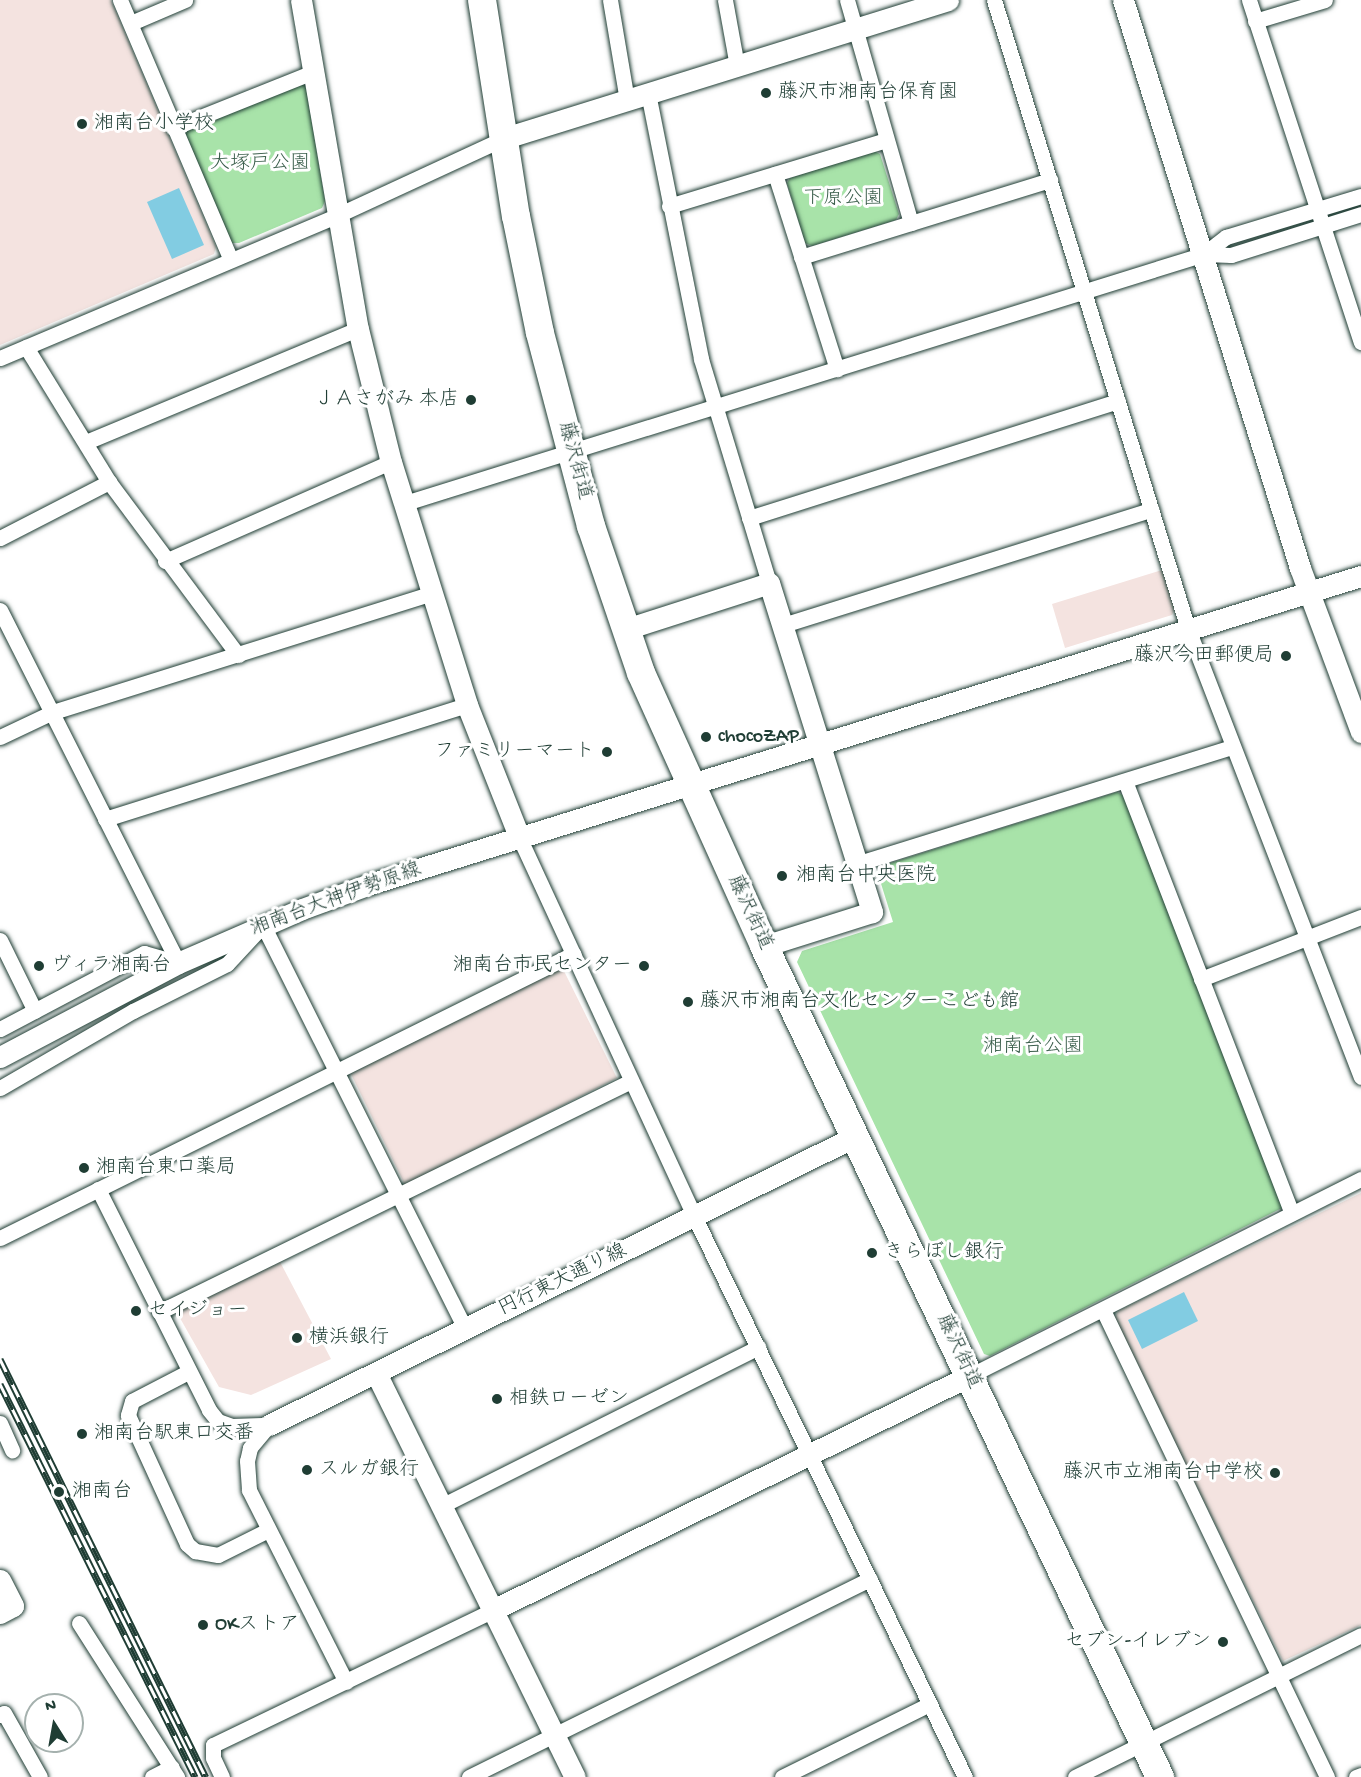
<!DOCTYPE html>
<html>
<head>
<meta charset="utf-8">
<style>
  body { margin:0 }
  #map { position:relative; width:1361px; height:1777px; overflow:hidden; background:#fff; font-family:"Gochi Hand","Klee One",sans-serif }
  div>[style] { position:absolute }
  .built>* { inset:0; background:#f4e3e0 }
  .green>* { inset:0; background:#a8e3a9 }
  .water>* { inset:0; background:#82cce2 }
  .roads { filter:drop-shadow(0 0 2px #1f3d34) drop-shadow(0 0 2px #1f3d34) }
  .street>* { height:15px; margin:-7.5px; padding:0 7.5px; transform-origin:7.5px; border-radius:7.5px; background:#fff }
  .secondary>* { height:21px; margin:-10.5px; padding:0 10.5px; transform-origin:10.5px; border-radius:10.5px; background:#fff }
  .highway>* { height:28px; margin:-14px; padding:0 14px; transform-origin:14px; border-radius:14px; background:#fff }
  .rail>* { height:7px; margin-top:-3.5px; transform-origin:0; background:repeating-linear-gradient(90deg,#fff 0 14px,#1f3d34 0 28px); box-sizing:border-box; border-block:2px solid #1f3d34 }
  .dots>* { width:16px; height:16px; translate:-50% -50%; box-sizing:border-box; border:3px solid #fff; border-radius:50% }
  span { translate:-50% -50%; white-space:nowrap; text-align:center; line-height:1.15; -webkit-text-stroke:6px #fff; paint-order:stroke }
  .poi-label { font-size:20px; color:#1f3d34 }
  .left { translate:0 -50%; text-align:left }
  .right { translate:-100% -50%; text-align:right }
  .park-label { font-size:20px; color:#3a5e4b }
  .street-label { font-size:20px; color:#1f3d34 }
  .north { position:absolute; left:24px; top:1693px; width:60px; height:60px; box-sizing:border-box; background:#fff; border:2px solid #a5b1ae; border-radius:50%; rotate:349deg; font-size:16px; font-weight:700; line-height:24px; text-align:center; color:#1f3d34 }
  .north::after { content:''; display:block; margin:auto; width:21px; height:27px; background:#1f3d34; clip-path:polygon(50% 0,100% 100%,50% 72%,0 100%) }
</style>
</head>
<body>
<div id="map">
  <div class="built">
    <i style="clip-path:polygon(0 0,111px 0,216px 247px,214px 254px,0 345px)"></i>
    <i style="clip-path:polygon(1162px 570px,1175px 609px,1172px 615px,1065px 648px,1052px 604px)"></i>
    <i style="clip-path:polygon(562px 967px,617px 1078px,405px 1185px,350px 1072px)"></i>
    <i style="clip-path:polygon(1361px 1193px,1361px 1625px,1283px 1661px,1114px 1319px,1118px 1311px)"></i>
    <i style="clip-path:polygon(278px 1258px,331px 1359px,251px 1395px,219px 1387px,176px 1311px)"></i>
  </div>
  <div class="green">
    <i style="clip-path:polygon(300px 83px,306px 86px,325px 201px,322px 208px,239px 243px,231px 243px,183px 132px)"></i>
    <i style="clip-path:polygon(874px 151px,880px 154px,899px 214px,896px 220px,812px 246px,805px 243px,787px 183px,790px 178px)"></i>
    <i style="clip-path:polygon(1117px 792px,1125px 796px,1284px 1207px,990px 1356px,984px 1354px,797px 962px,802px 951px,893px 922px,878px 874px,884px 865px)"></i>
  </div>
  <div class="water">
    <i style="clip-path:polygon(179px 188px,204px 245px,172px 259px,147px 202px)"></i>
    <i style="clip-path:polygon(1184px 1292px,1198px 1321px,1142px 1349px,1128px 1320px)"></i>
  </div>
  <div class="roads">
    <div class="street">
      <i style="left:120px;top:0;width:280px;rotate:66.9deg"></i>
      <i style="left:610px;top:0;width:101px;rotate:80.4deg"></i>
      <i style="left:725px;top:0;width:67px;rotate:79.7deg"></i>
      <i style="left:847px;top:0;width:232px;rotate:74deg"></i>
      <i style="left:994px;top:0;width:658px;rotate:72.86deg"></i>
      <i style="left:1188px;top:629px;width:480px;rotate:68.9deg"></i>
      <i style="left:1249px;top:0;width:360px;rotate:71.9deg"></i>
      <i style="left:1255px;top:21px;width:73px;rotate:-16.7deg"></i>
      <i style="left:131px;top:23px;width:59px;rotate:-23.1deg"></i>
      <i style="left:648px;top:93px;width:271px;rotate:78.7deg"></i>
      <i style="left:701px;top:359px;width:234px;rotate:73.1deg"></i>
      <i style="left:173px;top:128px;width:151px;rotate:-21.8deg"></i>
      <i style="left:775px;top:174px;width:205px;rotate:72.4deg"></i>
      <i style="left:669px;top:206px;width:227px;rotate:-16.9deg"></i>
      <i style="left:1204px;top:254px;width:27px;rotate:2deg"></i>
      <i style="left:1231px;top:255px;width:136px;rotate:-17.5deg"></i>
      <i style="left:801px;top:257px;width:261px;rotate:-17.2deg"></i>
      <i style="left:26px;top:347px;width:158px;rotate:58.4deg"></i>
      <i style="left:109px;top:482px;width:216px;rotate:53.3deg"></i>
      <i style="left:0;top:358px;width:367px;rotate:-22.9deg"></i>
      <i style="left:338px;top:215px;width:184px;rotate:-24.8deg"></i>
      <i style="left:86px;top:442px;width:295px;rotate:-22.6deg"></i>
      <i style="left:402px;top:504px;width:840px;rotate:-17.31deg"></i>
      <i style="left:1204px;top:254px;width:28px;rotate:-38deg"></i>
      <i style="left:1226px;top:237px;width:141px;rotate:-16.9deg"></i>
      <i style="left:749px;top:518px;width:387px;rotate:-17.6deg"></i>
      <i style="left:0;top:538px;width:123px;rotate:-27.2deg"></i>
      <i style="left:165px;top:561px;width:247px;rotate:-23.7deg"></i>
      <i style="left:0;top:610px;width:395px;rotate:63.2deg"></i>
      <i style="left:783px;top:625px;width:386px;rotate:-17.4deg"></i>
      <i style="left:0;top:737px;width:59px;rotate:-25.3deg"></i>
      <i style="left:53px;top:712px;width:394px;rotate:-17.4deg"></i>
      <i style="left:1125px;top:781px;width:463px;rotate:68.9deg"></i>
      <i style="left:105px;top:819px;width:380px;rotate:-17.5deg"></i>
      <i style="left:520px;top:839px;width:415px;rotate:65.2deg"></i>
      <i style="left:694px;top:1216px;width:623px;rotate:64.22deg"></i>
      <i style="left:856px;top:864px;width:394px;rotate:-17.3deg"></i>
      <i style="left:0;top:940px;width:79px;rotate:63.8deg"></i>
      <i style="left:1201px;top:979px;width:172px;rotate:-21.2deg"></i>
      <i style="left:0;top:1029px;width:163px;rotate:-27.8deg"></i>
      <i style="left:144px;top:953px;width:35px;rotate:16deg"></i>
      <i style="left:0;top:1088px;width:154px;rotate:-30.1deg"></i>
      <i style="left:133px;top:1011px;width:105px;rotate:-26.6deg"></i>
      <i style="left:227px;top:964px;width:53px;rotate:-47.3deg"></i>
      <i style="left:263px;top:925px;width:452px;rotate:63.4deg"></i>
      <i style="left:98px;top:1189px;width:247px;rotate:63.3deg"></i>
      <i style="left:209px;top:1410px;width:14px;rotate:51deg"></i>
      <i style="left:218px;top:1421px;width:15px;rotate:20deg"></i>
      <i style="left:232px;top:1426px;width:37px;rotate:-2deg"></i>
      <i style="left:0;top:1238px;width:640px;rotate:-26.36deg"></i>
      <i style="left:1103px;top:1310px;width:518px;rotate:64.37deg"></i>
      <i style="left:159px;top:1312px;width:525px;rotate:-26.08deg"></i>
      <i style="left:188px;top:1372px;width:63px;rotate:152.6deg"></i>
      <i style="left:132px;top:1401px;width:15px;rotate:106deg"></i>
      <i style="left:128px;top:1415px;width:142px;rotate:65.4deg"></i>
      <i style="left:187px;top:1544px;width:11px;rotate:41deg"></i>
      <i style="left:195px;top:1551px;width:23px;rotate:10deg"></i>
      <i style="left:218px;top:1555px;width:56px;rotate:-26.6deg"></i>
      <i style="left:969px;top:1376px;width:439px;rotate:-26.7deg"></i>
      <i style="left:0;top:1423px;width:30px;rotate:66deg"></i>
      <i style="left:269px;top:1425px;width:30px;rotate:130deg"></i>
      <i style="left:250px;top:1448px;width:13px;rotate:103deg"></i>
      <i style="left:247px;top:1461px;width:29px;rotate:86deg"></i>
      <i style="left:249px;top:1490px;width:215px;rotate:63.2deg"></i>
      <i style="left:441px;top:1506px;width:355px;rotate:-26.6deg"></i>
      <i style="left:79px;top:1623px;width:183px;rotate:57.5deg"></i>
      <i style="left:0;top:1715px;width:4px;rotate:-27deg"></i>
      <i style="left:4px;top:1713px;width:73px;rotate:60.6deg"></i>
      <i style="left:152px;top:1777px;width:22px;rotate:-27deg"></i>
      <i style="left:222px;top:1777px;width:21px;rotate:-115deg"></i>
      <i style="left:213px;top:1758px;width:13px;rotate:-90deg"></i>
      <i style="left:213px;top:1745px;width:311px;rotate:-25.7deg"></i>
      <i style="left:469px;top:1777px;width:447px;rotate:-26.3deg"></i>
      <i style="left:782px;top:1777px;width:165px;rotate:-26.3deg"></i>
      <i style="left:1075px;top:1777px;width:319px;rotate:-26.4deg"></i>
      <i style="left:1356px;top:1777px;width:5px;rotate:-22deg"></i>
    </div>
    <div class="secondary">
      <i style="left:301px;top:0;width:334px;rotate:80.2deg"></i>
      <i style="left:358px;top:329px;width:137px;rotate:76.1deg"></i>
      <i style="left:391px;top:462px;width:255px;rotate:72.6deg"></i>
      <i style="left:467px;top:705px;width:144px;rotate:68.4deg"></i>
      <i style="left:1123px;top:0;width:595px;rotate:72.69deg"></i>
      <i style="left:1300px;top:568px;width:175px;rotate:69.6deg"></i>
      <i style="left:505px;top:138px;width:464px;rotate:-17.3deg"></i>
      <i style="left:626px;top:629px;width:150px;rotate:-17.8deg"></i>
      <i style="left:769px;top:583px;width:345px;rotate:72.6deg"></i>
      <i style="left:872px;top:912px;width:113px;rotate:162.5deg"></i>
      <i style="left:0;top:1057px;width:201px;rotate:-27.8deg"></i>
      <i style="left:178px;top:963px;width:135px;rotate:-23.5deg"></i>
      <i style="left:302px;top:909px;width:72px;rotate:-20.2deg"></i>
      <i style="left:370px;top:884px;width:1038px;rotate:-17.27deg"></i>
      <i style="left:376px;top:1373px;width:450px;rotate:63.8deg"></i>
      <i style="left:269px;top:1425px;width:654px;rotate:-26.21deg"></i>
      <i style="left:0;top:1580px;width:29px;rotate:63deg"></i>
      <i style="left:13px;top:1606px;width:15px;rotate:152deg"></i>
      <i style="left:493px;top:1610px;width:530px;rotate:-26.18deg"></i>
    </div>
    <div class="highway">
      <i style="left:482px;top:0;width:219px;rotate:81.1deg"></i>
      <i style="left:516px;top:216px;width:119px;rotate:78.4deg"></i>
      <i style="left:540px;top:333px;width:200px;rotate:75.2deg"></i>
      <i style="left:591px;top:526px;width:155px;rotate:71.2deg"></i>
      <i style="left:641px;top:673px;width:299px;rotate:65.7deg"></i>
      <i style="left:764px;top:946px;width:921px;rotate:64.52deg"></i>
    </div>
  </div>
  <div class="rail">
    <i style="left:0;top:1359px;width:466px;rotate:63.8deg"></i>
    <i style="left:0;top:1384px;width:439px;rotate:63.6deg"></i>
  </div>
  <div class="dots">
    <i style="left:766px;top:93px;background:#1f3d34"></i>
    <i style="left:82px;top:124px;background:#1f3d34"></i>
    <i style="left:471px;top:400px;background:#1f3d34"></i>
    <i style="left:1286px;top:656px;background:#1f3d34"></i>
    <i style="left:706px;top:737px;background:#1f3d34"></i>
    <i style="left:607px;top:752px;background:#1f3d34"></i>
    <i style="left:782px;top:876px;background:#1f3d34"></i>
    <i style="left:39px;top:966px;background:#1f3d34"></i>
    <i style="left:644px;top:966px;background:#1f3d34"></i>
    <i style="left:688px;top:1002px;background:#1f3d34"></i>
    <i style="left:84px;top:1168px;background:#1f3d34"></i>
    <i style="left:872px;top:1253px;background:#1f3d34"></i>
    <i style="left:136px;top:1311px;background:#1f3d34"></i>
    <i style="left:297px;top:1338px;background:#1f3d34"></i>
    <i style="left:497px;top:1399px;background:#1f3d34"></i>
    <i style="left:82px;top:1434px;background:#1f3d34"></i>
    <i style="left:307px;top:1470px;background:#1f3d34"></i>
    <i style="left:1275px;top:1473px;background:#1f3d34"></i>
    <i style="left:59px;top:1492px;background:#1f3d34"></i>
    <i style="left:203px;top:1625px;background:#1f3d34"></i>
    <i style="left:1223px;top:1642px;background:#1f3d34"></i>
  </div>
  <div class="poi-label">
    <span class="left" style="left:778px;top:93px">藤沢市湘南台保育園</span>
    <span class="left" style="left:94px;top:124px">湘南台小学校</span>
    <span class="right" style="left:459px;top:400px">ＪＡさがみ 本店</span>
    <span class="right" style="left:1274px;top:656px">藤沢今田郵便局</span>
    <span class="left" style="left:718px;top:737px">chocoZAP</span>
    <span class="right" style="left:595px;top:752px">ファミリーマート</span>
    <span class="left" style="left:796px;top:876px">湘南台中央医院</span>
    <span class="left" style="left:51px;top:966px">ヴィラ湘南台</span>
    <span class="right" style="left:632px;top:966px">湘南台市民センター</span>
    <span class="left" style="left:700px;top:1002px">藤沢市湘南台文化センターこども館</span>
    <span class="left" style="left:96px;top:1168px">湘南台東口薬局</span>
    <span class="left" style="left:884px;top:1253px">きらぼし銀行</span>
    <span class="left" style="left:148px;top:1311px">セイジョー</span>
    <span class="left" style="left:309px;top:1338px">横浜銀行</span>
    <span class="left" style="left:509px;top:1399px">相鉄ローゼン</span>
    <span class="left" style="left:94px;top:1434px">湘南台駅東口交番</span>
    <span class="left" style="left:319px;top:1470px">スルガ銀行</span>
    <span class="right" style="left:1263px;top:1473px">藤沢市立湘南台中学校</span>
    <span class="left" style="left:72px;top:1492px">湘南台</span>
    <span class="left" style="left:215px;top:1625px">OKストア</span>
    <span class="right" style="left:1211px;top:1642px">セブン-イレブン</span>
  </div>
  <div class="park-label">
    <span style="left:260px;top:164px">大塚戸公園</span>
    <span style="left:843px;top:199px">下原公園</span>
    <span style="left:1033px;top:1047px">湘南台公園</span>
  </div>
  <div class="street-label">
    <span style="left:574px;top:461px;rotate:75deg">藤沢街道</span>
    <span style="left:336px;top:900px;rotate:-20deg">湘南台大神伊勢原線</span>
    <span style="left:749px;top:913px;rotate:65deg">藤沢街道</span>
    <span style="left:563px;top:1281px;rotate:-26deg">円行東大通り線</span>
    <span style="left:958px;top:1352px;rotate:65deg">藤沢街道</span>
  </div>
  <div class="north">N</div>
</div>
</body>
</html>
